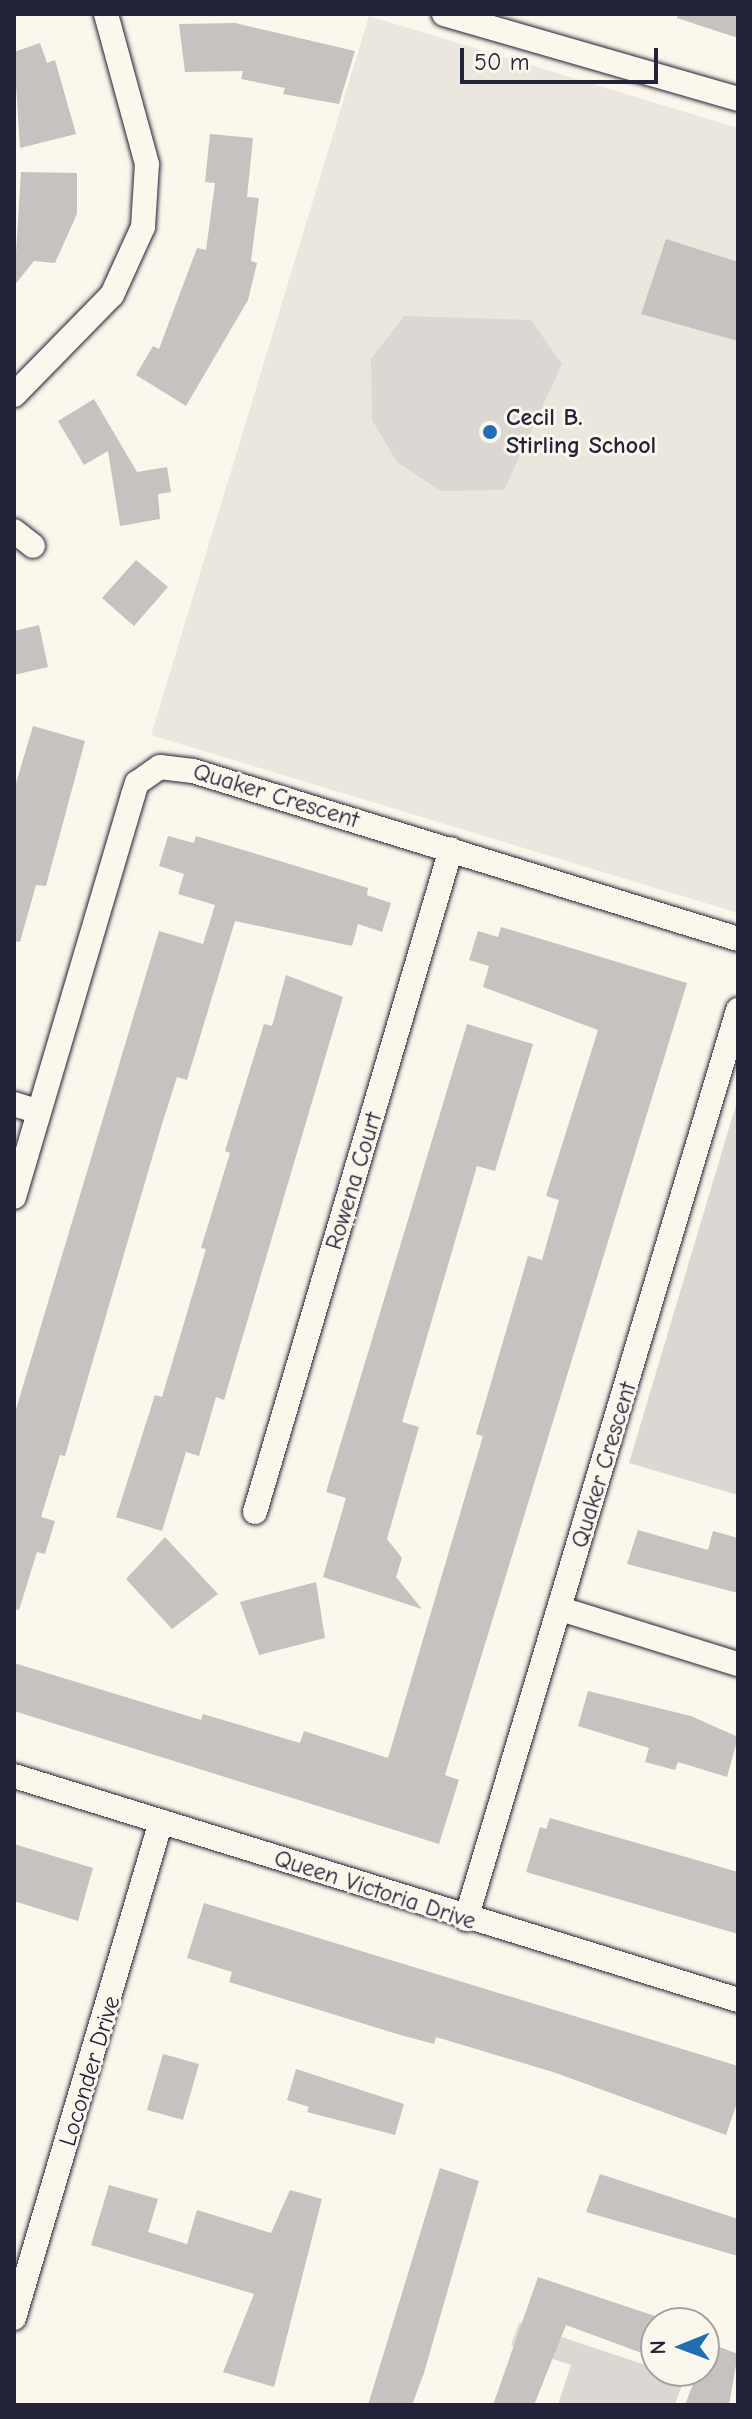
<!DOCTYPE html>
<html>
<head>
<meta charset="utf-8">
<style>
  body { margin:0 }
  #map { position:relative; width:752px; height:2419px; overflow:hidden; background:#fbf7ec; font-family:"Comic Neue",sans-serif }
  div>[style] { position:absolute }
  .built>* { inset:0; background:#ebe7df }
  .green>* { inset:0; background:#dbd8d3 }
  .building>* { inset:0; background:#c6c2c0 }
  .roads { filter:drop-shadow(0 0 2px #22223b) drop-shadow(0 0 2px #22223b) }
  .street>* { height:24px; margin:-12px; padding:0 12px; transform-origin:12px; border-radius:12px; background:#fbf7ec }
  .dots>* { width:22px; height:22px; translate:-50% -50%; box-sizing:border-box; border:4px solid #fbf7ec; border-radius:50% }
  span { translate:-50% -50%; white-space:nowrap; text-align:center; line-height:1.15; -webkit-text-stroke:6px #fbf7ec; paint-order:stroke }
  .poi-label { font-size:24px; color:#22223b; font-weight:700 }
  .left { translate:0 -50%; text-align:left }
  .street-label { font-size:24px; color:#22223b }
  .frame { position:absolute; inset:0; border:16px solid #22223b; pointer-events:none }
  .north { position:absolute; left:640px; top:2307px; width:80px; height:80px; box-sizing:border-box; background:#fbf7ec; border:2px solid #a4a2a5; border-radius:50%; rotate:269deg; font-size:22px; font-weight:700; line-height:32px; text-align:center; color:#22223b }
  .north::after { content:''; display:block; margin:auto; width:28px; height:36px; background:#1f6fb2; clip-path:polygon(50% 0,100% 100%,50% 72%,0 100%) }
  .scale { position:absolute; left:460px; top:48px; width:198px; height:36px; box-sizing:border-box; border:4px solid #22223b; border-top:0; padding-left:10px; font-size:24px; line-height:28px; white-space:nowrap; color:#22223b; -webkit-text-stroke:6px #fbf7ec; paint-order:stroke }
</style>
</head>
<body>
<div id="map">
  <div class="built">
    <i style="clip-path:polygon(369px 16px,738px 128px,738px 913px,151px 735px)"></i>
  </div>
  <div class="green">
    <i style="clip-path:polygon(404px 316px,531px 320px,562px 364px,504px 490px,440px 491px,397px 462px,372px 420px,371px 359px)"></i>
    <i style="clip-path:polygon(738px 1098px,738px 1495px,629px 1463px)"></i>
    <i style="clip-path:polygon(519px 2323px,649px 2366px,656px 2344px,656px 2371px,687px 2371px,675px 2405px,558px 2405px,571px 2365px,511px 2345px)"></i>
  </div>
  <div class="building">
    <i style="clip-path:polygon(677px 14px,738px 14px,738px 38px,677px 18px)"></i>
    <i style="clip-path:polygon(235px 23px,355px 51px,339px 104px,283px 94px,285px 88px,241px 79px,243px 71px,185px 72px,179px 24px)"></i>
    <i style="clip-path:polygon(40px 43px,47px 63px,55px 60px,76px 134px,20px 148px,14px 52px)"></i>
    <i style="clip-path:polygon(210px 134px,253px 138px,247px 197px,259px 198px,251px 261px,257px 263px,248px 300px,186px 406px,136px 375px,153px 346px,159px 349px,197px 248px,206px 250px,215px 183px,205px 182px)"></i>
    <i style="clip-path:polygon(21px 172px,77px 173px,77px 214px,55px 263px,34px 261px,14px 286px)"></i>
    <i style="clip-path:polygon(666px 239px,738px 262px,738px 341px,641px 314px)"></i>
    <i style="clip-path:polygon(94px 399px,137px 472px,167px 467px,171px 492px,158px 494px,160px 519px,120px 526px,108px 451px,84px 465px,58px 421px)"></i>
    <i style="clip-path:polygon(136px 560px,168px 587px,134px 626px,102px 598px)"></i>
    <i style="clip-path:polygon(39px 625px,48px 667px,14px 675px,14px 631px)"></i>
    <i style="clip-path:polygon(33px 726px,85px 741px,46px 886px,36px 885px,20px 942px,14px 941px,14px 790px)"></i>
    <i style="clip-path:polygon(168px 836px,194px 843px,196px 836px,280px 861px,368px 888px,367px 895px,391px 903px,382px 932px,358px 924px,352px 946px,235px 921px,187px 1080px,177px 1077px,162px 1124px,65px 1456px,60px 1455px,41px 1517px,55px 1521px,45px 1554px,37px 1552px,19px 1610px,14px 1609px,14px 1416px,159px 931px,203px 944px,215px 905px,178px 894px,184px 874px,159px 866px)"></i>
    <i style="clip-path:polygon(501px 927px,687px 983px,445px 1775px,459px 1780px,439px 1844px,14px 1711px,14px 1663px,201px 1720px,203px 1714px,300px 1743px,304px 1731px,388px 1758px,483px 1436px,476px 1434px,528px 1256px,542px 1260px,559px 1200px,546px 1196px,598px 1030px,483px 987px,489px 966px,469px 960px,478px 931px,498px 937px)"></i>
    <i style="clip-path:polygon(286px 975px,343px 997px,224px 1400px,216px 1397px,199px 1456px,186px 1452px,162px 1531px,116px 1517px,155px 1395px,162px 1397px,206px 1249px,201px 1248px,230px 1153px,225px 1151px,264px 1024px,272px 1026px)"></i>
    <i style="clip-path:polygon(467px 1024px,533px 1044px,495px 1171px,477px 1166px,402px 1422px,419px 1427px,387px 1539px,402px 1558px,396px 1577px,422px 1609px,323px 1577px,346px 1498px,326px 1492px)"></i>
    <i style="clip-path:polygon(638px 1530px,708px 1550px,713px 1531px,738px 1538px,738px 1593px,627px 1564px)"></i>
    <i style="clip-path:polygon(165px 1537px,218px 1594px,172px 1629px,126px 1579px)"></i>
    <i style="clip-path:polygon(316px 1582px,325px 1638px,259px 1655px,240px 1602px)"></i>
    <i style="clip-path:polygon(588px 1691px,691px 1716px,738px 1737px,727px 1777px,678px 1762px,675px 1770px,645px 1762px,649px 1748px,578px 1726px)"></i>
    <i style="clip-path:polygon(550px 1818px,738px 1872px,738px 1934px,526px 1872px,540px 1827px,546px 1829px)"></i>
    <i style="clip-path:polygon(14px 1844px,93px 1868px,78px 1921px,14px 1901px)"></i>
    <i style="clip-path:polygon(204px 1903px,738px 2066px,738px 2100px,726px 2135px,556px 2073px,436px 2037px,434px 2044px,397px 2034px,229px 1982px,232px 1972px,187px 1958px)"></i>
    <i style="clip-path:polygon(163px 2054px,199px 2064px,183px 2120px,147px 2110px)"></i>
    <i style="clip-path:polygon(296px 2069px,404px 2104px,395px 2135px,307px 2112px,309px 2107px,287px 2100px)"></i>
    <i style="clip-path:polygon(440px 2168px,479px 2181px,424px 2373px,412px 2405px,368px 2405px)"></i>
    <i style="clip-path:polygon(600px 2174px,738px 2219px,738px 2256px,586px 2212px)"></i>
    <i style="clip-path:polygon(109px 2185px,158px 2199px,148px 2232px,187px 2244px,197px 2210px,271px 2233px,290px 2190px,322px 2199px,274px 2387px,223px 2372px,254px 2294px,91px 2245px)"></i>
    <i style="clip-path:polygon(538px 2277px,661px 2318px,647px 2355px,566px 2325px,534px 2405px,493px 2405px)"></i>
    <i style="clip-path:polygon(704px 2341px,738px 2354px,729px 2405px,685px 2405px,698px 2371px,704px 2371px)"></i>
  </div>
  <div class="roads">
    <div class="street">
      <i style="left:444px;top:14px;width:306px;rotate:16.1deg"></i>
      <i style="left:14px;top:395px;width:140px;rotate:-45.6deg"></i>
      <i style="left:112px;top:295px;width:75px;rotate:-65.5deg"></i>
      <i style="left:143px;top:227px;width:63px;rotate:-86.4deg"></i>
      <i style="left:147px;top:164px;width:156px;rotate:-105.3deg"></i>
      <i style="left:14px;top:531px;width:24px;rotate:38deg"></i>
      <i style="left:14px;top:1104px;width:26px;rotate:18deg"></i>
      <i style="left:14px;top:1197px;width:419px;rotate:-73.5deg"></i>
      <i style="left:133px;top:795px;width:13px;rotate:-72deg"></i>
      <i style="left:137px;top:783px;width:28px;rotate:-35deg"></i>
      <i style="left:160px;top:767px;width:33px;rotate:7deg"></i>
      <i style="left:193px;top:771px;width:570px;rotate:17.13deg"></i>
      <i style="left:255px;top:1512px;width:691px;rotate:-73.53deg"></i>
      <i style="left:561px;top:1609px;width:185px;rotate:17.3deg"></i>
      <i style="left:14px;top:1776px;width:758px;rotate:17.19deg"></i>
      <i style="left:466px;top:1919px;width:949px;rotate:-73.34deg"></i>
      <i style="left:14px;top:2318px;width:518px;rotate:-73.52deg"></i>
    </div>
  </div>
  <div class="dots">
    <i style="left:490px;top:432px;background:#1f6fb2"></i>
  </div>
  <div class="poi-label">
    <span class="left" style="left:506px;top:432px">Cecil B.<br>Stirling School</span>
  </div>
  <div class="street-label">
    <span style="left:276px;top:796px;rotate:17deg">Quaker Crescent</span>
    <span style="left:354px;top:1181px;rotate:-73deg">Rowena Court</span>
    <span style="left:604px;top:1465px;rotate:-73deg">Quaker Crescent</span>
    <span style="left:375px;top:1890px;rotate:18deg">Queen Victoria Drive</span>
    <span style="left:90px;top:2071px;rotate:-73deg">Loconder Drive</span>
  </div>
  <div class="frame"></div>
  <div class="north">N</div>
  <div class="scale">50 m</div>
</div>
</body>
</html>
